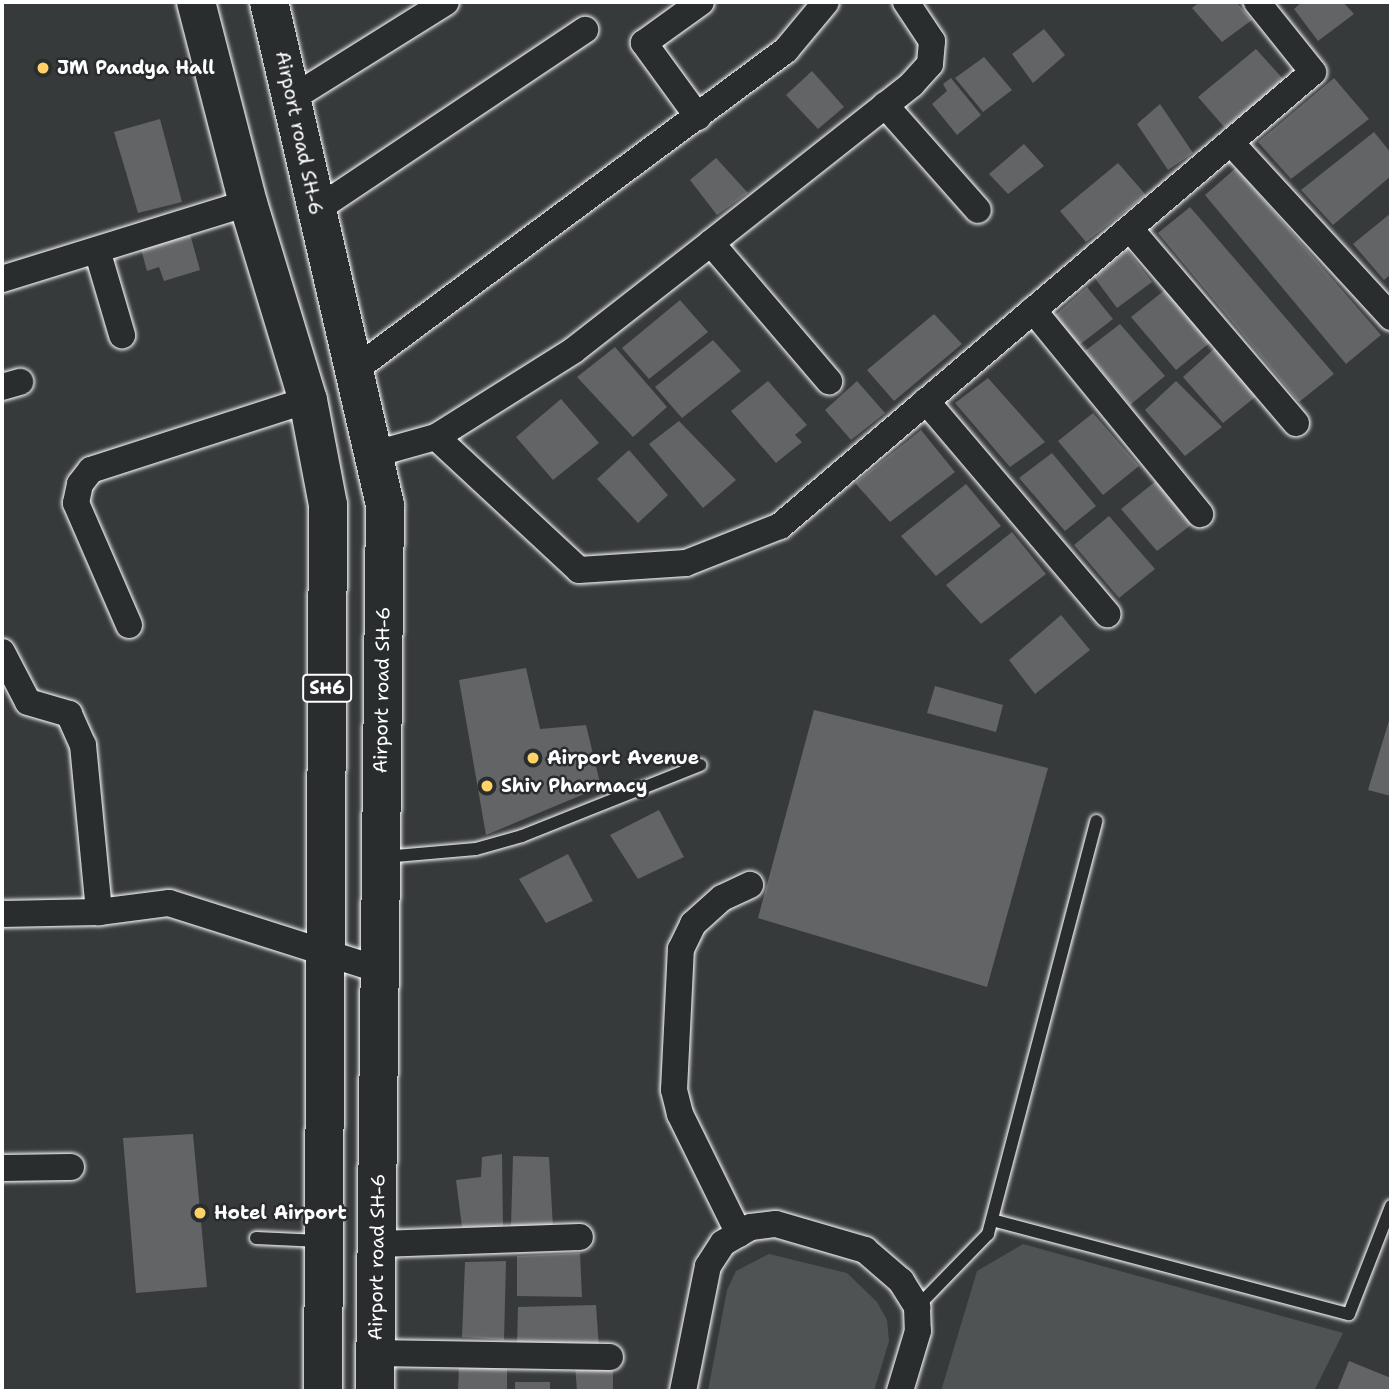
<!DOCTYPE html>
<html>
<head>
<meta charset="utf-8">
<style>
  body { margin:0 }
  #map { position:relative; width:1393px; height:1393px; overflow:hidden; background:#373a3b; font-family:"Shantell Sans",sans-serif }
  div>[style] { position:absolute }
  .green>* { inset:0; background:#505354 }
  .building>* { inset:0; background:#636465 }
  .roads { filter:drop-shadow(0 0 2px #fff) drop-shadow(0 0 2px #fff) }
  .lane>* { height:12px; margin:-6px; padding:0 6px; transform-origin:6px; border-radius:6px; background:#2a2d2e }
  .street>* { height:26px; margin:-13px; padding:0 13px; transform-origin:13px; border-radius:13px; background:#2a2d2e }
  .primary>* { height:38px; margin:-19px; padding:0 19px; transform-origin:19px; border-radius:19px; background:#2a2d2e }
  .dots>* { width:19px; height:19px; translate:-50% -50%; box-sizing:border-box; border:4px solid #2a2d2e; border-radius:50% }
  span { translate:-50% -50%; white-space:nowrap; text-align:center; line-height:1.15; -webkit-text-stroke:5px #2a2d2e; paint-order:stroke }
  .shield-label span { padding:2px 5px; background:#2a2d2e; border:2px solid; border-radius:5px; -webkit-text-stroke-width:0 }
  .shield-label { font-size:18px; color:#fff; font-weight:700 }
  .poi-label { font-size:19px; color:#fff; font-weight:700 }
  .left { translate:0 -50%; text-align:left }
  .street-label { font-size:19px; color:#fff }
  .frame { position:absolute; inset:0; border:4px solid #fff; pointer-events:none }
</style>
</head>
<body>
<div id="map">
  <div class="green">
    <i style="clip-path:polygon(1023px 1244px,1343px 1333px,1314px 1391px,941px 1391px,977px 1271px)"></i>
    <i style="clip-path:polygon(769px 1254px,847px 1273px,877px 1302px,887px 1320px,889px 1341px,874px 1391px,708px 1391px,727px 1290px,736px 1271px)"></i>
  </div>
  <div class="building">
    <i style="clip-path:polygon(1200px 2px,1236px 2px,1252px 20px,1222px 42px,1192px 8px)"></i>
    <i style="clip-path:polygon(1302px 2px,1343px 2px,1354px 14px,1318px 41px,1294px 9px)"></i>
    <i style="clip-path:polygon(1044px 29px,1065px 55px,1033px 83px,1012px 54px)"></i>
    <i style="clip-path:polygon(1256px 49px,1284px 80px,1225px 128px,1198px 97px)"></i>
    <i style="clip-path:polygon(984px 57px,1012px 90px,983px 112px,955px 78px)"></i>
    <i style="clip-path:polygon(812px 71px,844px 107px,818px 129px,786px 95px)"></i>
    <i style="clip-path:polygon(951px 78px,981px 115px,957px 135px,932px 104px,947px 91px,943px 84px)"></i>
    <i style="clip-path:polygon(1334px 78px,1369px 119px,1291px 179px,1258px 142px)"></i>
    <i style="clip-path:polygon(1160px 104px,1193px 153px,1168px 170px,1137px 124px)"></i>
    <i style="clip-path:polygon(160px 119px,182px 202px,138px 213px,114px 132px)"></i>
    <i style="clip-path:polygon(1374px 132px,1391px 153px,1391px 176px,1333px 225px,1301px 190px)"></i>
    <i style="clip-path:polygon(1024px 144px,1044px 166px,1008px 194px,989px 174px)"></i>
    <i style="clip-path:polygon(716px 158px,748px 193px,717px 215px,690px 180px)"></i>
    <i style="clip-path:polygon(1118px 163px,1146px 195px,1086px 242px,1060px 211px)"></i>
    <i style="clip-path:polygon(1236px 168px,1381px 335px,1346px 364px,1205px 195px)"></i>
    <i style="clip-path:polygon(1190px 207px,1334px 374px,1299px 402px,1158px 233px)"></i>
    <i style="clip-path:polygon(1391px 213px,1391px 274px,1384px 280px,1353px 244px)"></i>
    <i style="clip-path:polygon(190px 234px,200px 270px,164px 281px,159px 267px,147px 271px,141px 249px)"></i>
    <i style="clip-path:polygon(1127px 250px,1152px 282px,1117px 308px,1094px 277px)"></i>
    <i style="clip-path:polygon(1087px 287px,1113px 319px,1078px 346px,1055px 315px)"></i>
    <i style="clip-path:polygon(1166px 289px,1212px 341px,1176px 370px,1131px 317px)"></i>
    <i style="clip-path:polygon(680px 300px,708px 332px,649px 379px,622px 348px)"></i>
    <i style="clip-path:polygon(934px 314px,962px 344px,894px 401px,867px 370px)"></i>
    <i style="clip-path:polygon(1120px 324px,1165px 376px,1130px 405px,1085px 351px)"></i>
    <i style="clip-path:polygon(713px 340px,741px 371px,682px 418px,655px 387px)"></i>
    <i style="clip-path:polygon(615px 347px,667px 407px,633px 437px,577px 377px)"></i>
    <i style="clip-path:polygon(1215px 348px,1259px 394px,1223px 423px,1183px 377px)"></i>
    <i style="clip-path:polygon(988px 378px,1045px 442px,1010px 467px,955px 403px)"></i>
    <i style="clip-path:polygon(768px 381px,807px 425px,795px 435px,802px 442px,776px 463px,731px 411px)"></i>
    <i style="clip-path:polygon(857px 381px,885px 413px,851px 440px,825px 410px)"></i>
    <i style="clip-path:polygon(1176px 381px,1222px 427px,1185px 456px,1145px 410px)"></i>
    <i style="clip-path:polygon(561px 399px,599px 443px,553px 480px,516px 437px)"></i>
    <i style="clip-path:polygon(1093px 413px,1139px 466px,1103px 495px,1058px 441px)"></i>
    <i style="clip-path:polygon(679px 421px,736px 480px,703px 508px,649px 444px)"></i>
    <i style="clip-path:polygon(921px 430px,955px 472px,890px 522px,855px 483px)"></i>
    <i style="clip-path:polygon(629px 450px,668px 495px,638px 523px,597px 479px)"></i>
    <i style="clip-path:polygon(1052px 453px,1096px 506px,1065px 531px,1019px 478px)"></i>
    <i style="clip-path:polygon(1156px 481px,1191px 525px,1157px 551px,1121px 509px)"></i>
    <i style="clip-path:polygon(966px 484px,1001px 526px,936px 576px,901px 536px)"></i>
    <i style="clip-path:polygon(1109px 516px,1155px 569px,1119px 598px,1074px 545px)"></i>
    <i style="clip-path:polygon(1012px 532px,1046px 574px,981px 624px,946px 585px)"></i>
    <i style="clip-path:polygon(1061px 615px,1090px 650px,1035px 694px,1009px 660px)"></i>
    <i style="clip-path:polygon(526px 668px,540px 729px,586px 725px,601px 787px,486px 835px,459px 680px)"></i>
    <i style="clip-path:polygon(935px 686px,1003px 705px,996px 732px,927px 713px)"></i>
    <i style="clip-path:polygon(814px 710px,1048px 768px,987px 987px,758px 918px)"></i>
    <i style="clip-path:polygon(1391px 714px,1391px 796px,1368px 790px)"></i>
    <i style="clip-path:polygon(659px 810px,684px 857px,638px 879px,610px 835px)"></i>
    <i style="clip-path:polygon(568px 854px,593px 901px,546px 923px,519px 879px)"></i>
    <i style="clip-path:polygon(193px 1134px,207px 1287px,136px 1293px,123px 1138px)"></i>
    <i style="clip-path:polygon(502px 1154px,503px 1228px,462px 1227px,456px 1180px,481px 1177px,482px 1157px)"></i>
    <i style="clip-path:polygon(513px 1156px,549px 1157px,553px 1228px,511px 1226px)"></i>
    <i style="clip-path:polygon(580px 1253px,582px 1297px,517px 1296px,517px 1256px)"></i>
    <i style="clip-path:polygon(506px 1261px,504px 1340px,462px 1337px,465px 1262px)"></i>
    <i style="clip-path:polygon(596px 1305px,599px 1349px,517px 1345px,518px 1307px)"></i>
    <i style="clip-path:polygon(1349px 1361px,1391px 1378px,1391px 1391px,1337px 1391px)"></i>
    <i style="clip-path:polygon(575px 1364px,613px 1366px,613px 1391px,577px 1391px)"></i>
    <i style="clip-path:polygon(459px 1366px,507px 1366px,507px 1391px,458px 1391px)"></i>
    <i style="clip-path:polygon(515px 1382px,550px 1382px,550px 1391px,515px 1391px)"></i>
  </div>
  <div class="roads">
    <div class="lane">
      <i style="left:384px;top:857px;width:92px;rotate:-5deg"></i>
      <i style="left:476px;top:849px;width:48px;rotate:-15.8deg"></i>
      <i style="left:522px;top:836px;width:192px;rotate:-21.7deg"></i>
      <i style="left:992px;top:1220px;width:369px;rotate:14.8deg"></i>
      <i style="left:1349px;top:1314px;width:116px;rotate:-68.7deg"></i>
      <i style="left:256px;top:1238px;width:64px;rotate:2.7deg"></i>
      <i style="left:917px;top:1307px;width:102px;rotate:-45.8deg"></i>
      <i style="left:988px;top:1234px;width:427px;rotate:-75.3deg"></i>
    </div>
    <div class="street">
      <i style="left:294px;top:97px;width:179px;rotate:-32deg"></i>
      <i style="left:885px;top:105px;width:140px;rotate:48.5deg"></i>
      <i style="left:698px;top:117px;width:92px;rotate:-126.1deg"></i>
      <i style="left:644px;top:43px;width:70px;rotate:-35.7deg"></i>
      <i style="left:1233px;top:145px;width:234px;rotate:47.4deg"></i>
      <i style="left:316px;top:210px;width:324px;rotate:-33.8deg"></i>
      <i style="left:1131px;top:230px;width:254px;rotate:49.5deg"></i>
      <i style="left:711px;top:243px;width:256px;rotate:-38.3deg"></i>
      <i style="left:912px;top:84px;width:27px;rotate:-48deg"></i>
      <i style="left:930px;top:64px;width:23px;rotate:-85deg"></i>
      <i style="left:932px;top:41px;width:47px;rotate:-123.7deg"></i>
      <i style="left:97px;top:250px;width:89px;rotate:73.6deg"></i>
      <i style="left:2px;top:279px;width:257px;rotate:-17.2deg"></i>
      <i style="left:1033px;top:310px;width:264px;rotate:50.7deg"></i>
      <i style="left:353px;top:371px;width:539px;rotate:-36.55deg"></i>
      <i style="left:786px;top:50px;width:62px;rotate:-50.2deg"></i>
      <i style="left:2px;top:387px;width:19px;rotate:-16deg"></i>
      <i style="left:926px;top:401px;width:280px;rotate:49.6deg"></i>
      <i style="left:436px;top:437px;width:195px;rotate:42.9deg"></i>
      <i style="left:579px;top:570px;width:107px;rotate:-3.7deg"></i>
      <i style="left:686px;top:563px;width:101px;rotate:-21.5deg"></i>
      <i style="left:780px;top:526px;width:700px;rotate:-40.42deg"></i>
      <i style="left:1313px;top:72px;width:90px;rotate:-128.7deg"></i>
      <i style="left:375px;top:454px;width:63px;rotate:-15.6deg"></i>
      <i style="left:436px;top:437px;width:163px;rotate:-32.2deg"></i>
      <i style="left:574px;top:350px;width:174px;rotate:-38deg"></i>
      <i style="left:711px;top:243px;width:182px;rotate:49.5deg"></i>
      <i style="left:129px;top:625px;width:133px;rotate:-113.5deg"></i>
      <i style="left:76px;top:503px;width:19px;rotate:-78deg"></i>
      <i style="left:80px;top:484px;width:18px;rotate:-52deg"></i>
      <i style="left:91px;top:470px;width:228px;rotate:-17.9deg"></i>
      <i style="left:2px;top:652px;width:56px;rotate:62.5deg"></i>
      <i style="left:28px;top:702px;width:43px;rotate:16.3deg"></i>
      <i style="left:69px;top:714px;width:34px;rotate:66deg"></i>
      <i style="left:83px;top:745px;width:168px;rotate:84.5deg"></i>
      <i style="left:2px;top:914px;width:97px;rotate:-1.2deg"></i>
      <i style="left:99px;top:912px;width:71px;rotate:-7.3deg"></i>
      <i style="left:169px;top:903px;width:221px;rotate:17.6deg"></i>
      <i style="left:2px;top:1168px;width:69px;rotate:-0.8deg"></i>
      <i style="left:739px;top:1234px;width:134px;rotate:-116.2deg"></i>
      <i style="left:680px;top:1114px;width:25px;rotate:-104deg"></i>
      <i style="left:674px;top:1090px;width:141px;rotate:-87.2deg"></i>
      <i style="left:681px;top:949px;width:28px;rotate:-64deg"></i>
      <i style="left:693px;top:924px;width:39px;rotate:-42deg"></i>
      <i style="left:722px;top:898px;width:31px;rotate:-25deg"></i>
      <i style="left:379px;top:1244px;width:201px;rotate:-2deg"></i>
      <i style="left:375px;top:1353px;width:235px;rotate:1deg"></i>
      <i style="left:683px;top:1391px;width:127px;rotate:-78.7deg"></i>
      <i style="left:708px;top:1266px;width:27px;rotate:-57deg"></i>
      <i style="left:723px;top:1243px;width:32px;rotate:-30deg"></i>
      <i style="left:751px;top:1227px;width:25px;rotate:-7deg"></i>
      <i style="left:776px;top:1224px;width:93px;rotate:16.3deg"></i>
      <i style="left:865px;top:1250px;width:48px;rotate:40.7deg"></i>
      <i style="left:901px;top:1281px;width:31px;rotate:58deg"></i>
      <i style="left:917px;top:1307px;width:24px;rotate:88deg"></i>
      <i style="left:918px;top:1331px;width:63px;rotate:106.7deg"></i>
    </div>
    <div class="primary">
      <i style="left:196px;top:2px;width:208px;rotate:75.5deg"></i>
      <i style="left:248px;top:203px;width:206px;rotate:73.1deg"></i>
      <i style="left:308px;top:400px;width:107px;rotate:79.2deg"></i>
      <i style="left:328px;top:505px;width:886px;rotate:90.32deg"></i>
      <i style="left:269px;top:2px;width:516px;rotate:77.01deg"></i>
      <i style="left:385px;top:505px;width:886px;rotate:90.65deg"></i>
    </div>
  </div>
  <div class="dots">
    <i style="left:43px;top:68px;background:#ffd166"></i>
    <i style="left:533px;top:758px;background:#ffd166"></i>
    <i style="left:487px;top:786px;background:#ffd166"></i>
    <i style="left:200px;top:1213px;background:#ffd166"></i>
  </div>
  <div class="shield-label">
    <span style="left:327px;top:688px">SH6</span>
  </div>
  <div class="poi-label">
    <span class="left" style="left:57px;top:68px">JM Pandya Hall</span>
    <span class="left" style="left:547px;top:758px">Airport Avenue</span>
    <span class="left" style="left:501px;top:786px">Shiv Pharmacy</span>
    <span class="left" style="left:214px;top:1213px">Hotel Airport</span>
  </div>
  <div class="street-label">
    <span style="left:299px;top:133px;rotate:78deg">Airport road SH-6</span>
    <span style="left:382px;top:690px;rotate:-89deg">Airport road SH-6</span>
    <span style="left:377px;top:1257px;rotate:-89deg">Airport road SH-6</span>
  </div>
  <div class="frame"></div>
</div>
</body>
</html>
